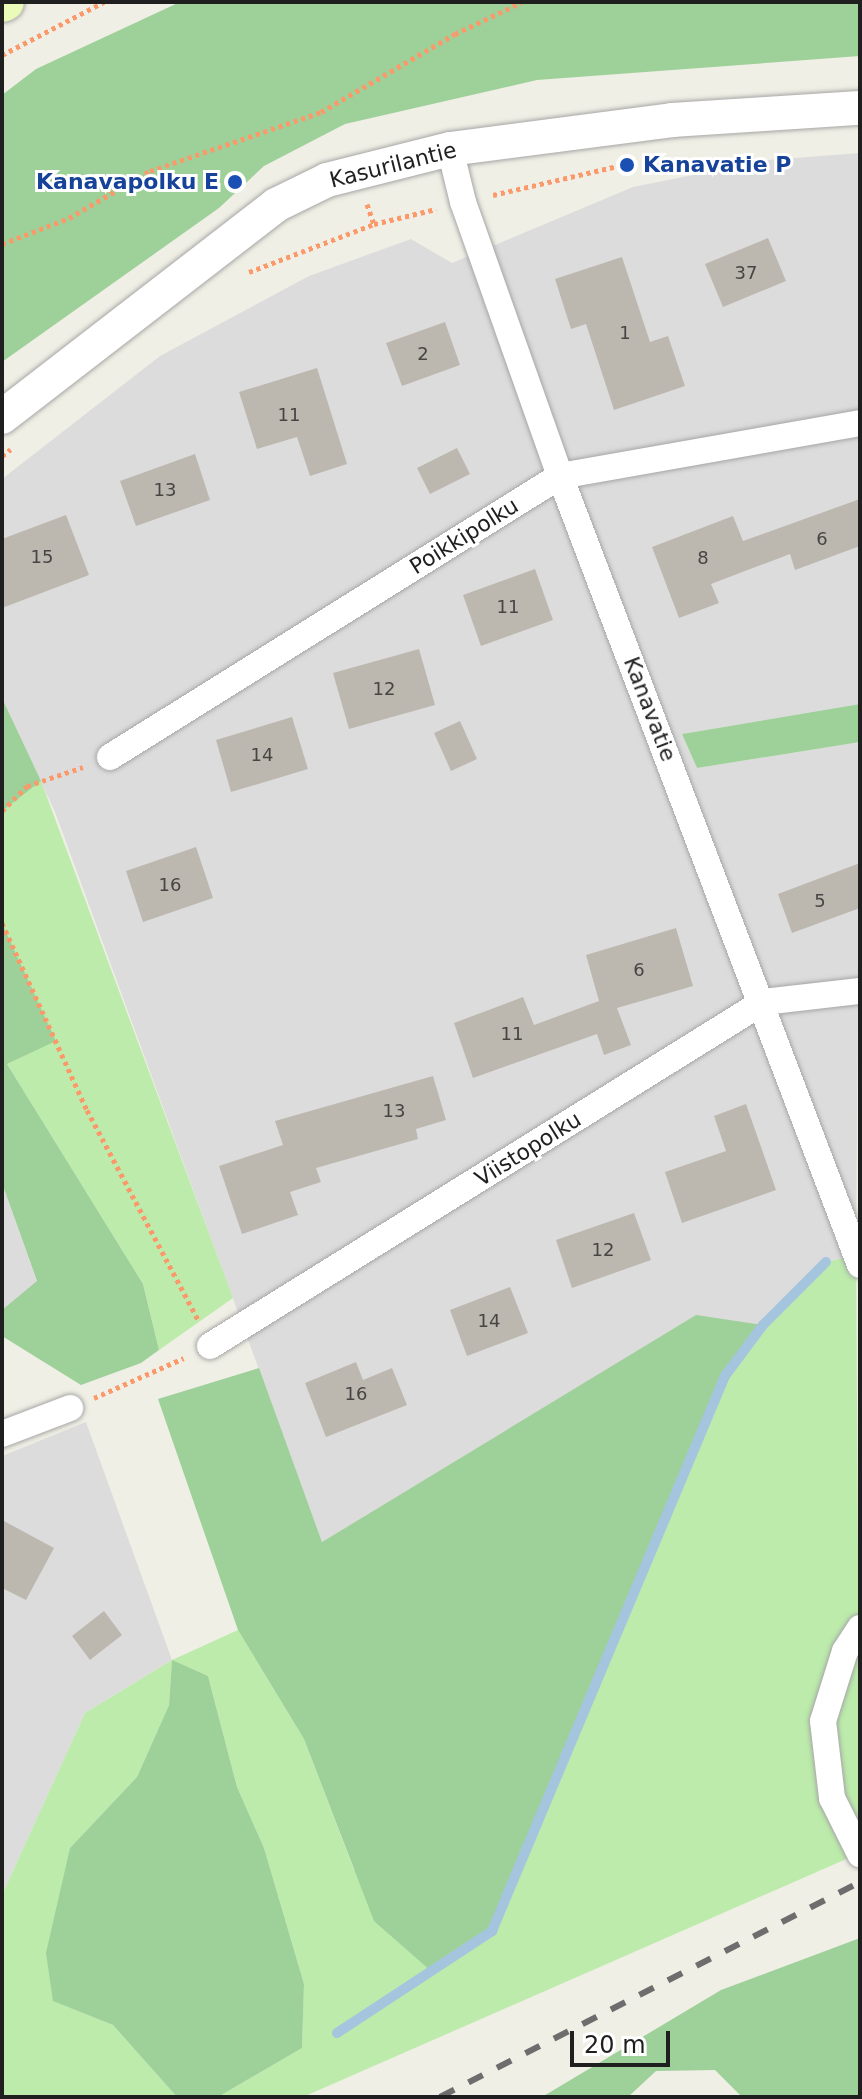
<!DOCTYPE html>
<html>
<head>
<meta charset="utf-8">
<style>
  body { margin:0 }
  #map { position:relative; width:862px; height:2099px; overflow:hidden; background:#f0efe5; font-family:"DejaVu Sans",sans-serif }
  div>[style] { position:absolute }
  .residential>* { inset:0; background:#dddcdc }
  .grass>* { inset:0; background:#bcebab }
  .forest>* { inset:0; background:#9ed09a }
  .stream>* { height:10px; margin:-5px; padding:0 5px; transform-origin:5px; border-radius:5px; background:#a5c5de }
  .building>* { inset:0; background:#bdb8af }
  .path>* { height:5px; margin-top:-2.5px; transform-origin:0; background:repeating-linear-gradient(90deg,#fb996b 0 4px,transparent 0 8px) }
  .roads { filter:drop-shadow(0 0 2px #a6a6a6) drop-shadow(0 0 2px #a6a6a6) }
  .minor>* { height:26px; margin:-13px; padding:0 13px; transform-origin:13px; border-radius:13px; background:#fff }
  .tertiary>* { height:34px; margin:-17px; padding:0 17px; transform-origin:17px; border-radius:17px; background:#fff }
  .secondary>* { height:38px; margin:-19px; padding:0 19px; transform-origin:19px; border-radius:19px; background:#e9fab9 }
  .rail>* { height:6px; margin-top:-3px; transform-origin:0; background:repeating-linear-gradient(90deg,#6d6d6d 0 16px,transparent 0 32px) }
  .dots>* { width:22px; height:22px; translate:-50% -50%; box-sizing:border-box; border:4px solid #fff; border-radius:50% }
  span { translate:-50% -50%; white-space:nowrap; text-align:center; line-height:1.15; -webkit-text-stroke:6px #fff; paint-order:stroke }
  .number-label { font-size:18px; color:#464543 }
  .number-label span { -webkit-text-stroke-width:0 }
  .street-label { font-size:22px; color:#1f1f1f }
  .transit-label { font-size:22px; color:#164399; font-weight:700 }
  .left { translate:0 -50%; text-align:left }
  .right { translate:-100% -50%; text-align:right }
  .frame { position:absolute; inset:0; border:4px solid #1f1f1f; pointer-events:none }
  .scale { position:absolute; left:570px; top:2031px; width:100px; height:36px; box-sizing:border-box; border:4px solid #1f1f1f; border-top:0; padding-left:10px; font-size:24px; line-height:28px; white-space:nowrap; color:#1f1f1f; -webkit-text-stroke:6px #fff; paint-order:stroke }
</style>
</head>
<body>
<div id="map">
  <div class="residential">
    <i style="clip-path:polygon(860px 153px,860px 704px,682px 734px,697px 768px,860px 742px,856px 1255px,826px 1262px,763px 1325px,696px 1316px,322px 1542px,55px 812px,2px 698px,2px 479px,160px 356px,309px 276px,411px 239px,452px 263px,633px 187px,768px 160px)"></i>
    <i style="clip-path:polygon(2px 1183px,37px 1282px,2px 1310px)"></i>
    <i style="clip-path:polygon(86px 1422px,172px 1660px,85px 1713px,2px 1895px,2px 1456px)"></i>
  </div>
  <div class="grass">
    <i style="clip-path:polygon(41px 781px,233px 1298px,159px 1350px,143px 1284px,7px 1064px,55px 1041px,2px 923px,2px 811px,27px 786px)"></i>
    <i style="clip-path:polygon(856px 1255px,860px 1853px,303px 2097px,218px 2097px,302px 2048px,304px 1984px,264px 1848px,237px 1787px,208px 1676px,172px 1661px,169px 1705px,137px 1777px,70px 1848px,54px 2001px,113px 2025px,177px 2097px,2px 2097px,2px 1895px,85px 1713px,172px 1660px,238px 1630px,304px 1739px,354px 1870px,492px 1932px,725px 1376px,763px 1325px,826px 1262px)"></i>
  </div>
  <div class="forest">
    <i style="clip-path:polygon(180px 2px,860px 2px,860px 56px,537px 80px,345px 124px,264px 166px,219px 208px,2px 362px,2px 95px,36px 69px)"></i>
    <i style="clip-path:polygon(2px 698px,41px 781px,2px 811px)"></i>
    <i style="clip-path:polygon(860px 704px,860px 742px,697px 768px,682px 734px)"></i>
    <i style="clip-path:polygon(2px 923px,56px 1041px,7px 1064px,143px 1284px,159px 1350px,141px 1363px,81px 1385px,2px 1336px,2px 1310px,37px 1281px,2px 1183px)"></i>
    <i style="clip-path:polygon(696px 1315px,763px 1325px,725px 1376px,492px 1931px,431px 1971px,374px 1921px,304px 1739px,238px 1630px,158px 1399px,259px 1368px,322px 1542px)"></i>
    <i style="clip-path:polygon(172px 1660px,208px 1676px,237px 1787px,264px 1848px,304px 1984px,302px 2048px,218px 2097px,177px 2097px,113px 2025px,53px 2001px,46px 1953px,70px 1848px,137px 1777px,169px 1705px)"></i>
    <i style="clip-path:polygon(860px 1938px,860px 2097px,742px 2097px,715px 2070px,656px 2071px,628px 2097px,542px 2097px,721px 1990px)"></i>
  </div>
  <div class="stream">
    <i style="left:337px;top:2033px;width:186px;rotate:-33.3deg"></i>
    <i style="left:492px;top:1931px;width:602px;rotate:-67.23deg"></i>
    <i style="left:725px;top:1376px;width:64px;rotate:-53.3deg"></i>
    <i style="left:763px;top:1325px;width:89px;rotate:-45deg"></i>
  </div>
  <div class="building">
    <i style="clip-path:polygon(768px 238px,786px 281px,723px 307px,705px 264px)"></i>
    <i style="clip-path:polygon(622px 257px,650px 342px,668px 336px,685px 386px,614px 410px,586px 324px,571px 329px,555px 279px)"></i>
    <i style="clip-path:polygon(445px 322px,460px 365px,402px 386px,386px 343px)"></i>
    <i style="clip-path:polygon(317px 368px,347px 464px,310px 476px,297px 437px,257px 449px,239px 392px)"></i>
    <i style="clip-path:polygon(457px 448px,470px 474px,430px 494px,417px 468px)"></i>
    <i style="clip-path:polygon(195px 454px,210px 500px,136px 526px,120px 481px)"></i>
    <i style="clip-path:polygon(860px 499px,860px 546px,795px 570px,790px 554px,711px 584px,719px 603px,679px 618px,652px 547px,733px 516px,743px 541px)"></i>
    <i style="clip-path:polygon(66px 515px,89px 575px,2px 608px,2px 539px)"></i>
    <i style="clip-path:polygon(535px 569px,553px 620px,481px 646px,463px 595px)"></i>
    <i style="clip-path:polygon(419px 649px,435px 705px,349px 729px,333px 673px)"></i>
    <i style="clip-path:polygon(292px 717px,308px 769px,231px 792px,216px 740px)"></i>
    <i style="clip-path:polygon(460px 721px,477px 759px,451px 771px,434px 733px)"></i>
    <i style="clip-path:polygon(196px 847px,213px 898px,143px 922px,126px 871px)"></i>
    <i style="clip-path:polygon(860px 863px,860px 908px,792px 933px,778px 894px)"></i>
    <i style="clip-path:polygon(676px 928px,693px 986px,617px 1008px,631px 1045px,604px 1055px,597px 1034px,473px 1078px,454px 1023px,523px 997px,534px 1025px,599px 1001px,586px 955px)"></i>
    <i style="clip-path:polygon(433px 1076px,446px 1120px,416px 1129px,418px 1139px,316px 1168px,321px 1182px,290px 1192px,298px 1215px,242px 1234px,219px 1166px,283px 1145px,275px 1121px)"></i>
    <i style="clip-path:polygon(746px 1104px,776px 1190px,682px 1223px,665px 1172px,726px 1151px,714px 1116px)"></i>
    <i style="clip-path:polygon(634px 1213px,651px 1260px,572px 1288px,556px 1240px)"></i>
    <i style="clip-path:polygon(510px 1287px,528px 1333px,467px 1356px,450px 1310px)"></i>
    <i style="clip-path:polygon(356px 1362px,363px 1380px,392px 1368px,407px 1405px,326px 1437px,305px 1383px)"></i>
    <i style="clip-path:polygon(2px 1520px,54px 1548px,26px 1600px,2px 1588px)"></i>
    <i style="clip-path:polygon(104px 1611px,122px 1635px,90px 1660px,72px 1636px)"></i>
  </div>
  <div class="path">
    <i style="left:2px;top:55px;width:115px;rotate:-27.5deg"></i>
    <i style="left:493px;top:195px;width:150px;rotate:-13.1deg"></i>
    <i style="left:367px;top:204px;width:21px;rotate:71deg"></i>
    <i style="left:2px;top:244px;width:72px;rotate:-21.2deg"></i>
    <i style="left:69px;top:218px;width:94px;rotate:-30.1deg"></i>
    <i style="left:150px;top:171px;width:181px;rotate:-19deg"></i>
    <i style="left:321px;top:112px;width:155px;rotate:-30.2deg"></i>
    <i style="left:455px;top:34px;width:74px;rotate:-25.5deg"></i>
    <i style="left:249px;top:272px;width:134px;rotate:-21deg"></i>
    <i style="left:374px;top:224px;width:64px;rotate:-13.6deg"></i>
    <i style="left:2px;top:456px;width:11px;rotate:-38deg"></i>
    <i style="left:2px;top:811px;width:35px;rotate:-45deg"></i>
    <i style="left:27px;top:786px;width:59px;rotate:-18.7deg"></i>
    <i style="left:2px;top:923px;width:205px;rotate:65.6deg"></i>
    <i style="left:87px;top:1110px;width:238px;rotate:62.1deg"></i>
    <i style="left:94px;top:1398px;width:98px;rotate:-24deg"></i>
  </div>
  <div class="roads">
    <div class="minor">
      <i style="left:450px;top:149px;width:55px;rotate:76.2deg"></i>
      <i style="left:463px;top:202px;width:291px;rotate:70.5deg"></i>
      <i style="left:560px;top:476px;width:844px;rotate:69.18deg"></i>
      <i style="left:110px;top:757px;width:531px;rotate:-31.98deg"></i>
      <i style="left:560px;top:476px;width:305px;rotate:-10deg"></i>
      <i style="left:210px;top:1346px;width:651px;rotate:-31.88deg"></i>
      <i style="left:763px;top:1002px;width:98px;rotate:-6.5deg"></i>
      <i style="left:2px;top:1434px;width:73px;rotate:-20.9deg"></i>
      <i style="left:860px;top:1628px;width:27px;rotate:123deg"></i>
      <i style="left:845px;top:1651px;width:73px;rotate:107.4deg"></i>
      <i style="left:823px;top:1721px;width:78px;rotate:83.3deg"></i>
      <i style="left:832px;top:1798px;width:63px;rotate:63.4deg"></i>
    </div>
    <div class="tertiary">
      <i style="left:2px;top:417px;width:346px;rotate:-37.7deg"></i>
      <i style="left:276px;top:205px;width:57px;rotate:-26.1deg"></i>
      <i style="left:327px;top:180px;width:127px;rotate:-14.1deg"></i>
      <i style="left:450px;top:149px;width:224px;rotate:-7.4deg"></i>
      <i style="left:672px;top:120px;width:188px;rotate:-3.7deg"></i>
    </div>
    <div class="secondary">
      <i style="left:2px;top:3px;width:3px;rotate:-18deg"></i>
    </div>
  </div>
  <div class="rail">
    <i style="left:440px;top:2097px;width:472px;rotate:-27.1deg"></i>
  </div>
  <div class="dots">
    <i style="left:627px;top:165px;background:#1a4fb4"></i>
    <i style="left:235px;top:182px;background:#1a4fb4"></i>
  </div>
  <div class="number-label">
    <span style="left:746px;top:273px">37</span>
    <span style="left:625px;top:333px">1</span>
    <span style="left:423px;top:354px">2</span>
    <span style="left:289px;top:415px">11</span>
    <span style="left:165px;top:490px">13</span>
    <span style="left:822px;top:539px">6</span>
    <span style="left:42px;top:557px">15</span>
    <span style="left:703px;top:558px">8</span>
    <span style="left:508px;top:607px">11</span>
    <span style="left:384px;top:689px">12</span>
    <span style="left:262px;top:755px">14</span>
    <span style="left:170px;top:885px">16</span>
    <span style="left:820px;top:901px">5</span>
    <span style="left:639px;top:970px">6</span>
    <span style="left:512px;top:1034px">11</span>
    <span style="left:394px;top:1111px">13</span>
    <span style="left:603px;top:1250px">12</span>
    <span style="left:489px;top:1321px">14</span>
    <span style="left:356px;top:1394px">16</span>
  </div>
  <div class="street-label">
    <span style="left:393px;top:165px;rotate:-14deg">Kasurilantie</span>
    <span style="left:464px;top:536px;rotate:-32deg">Poikkipolku</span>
    <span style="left:650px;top:709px;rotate:69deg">Kanavatie</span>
    <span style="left:528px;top:1149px;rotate:-32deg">Viistopolku</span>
  </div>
  <div class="transit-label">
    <span class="left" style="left:643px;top:165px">Kanavatie P</span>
    <span class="right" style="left:219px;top:182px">Kanavapolku E</span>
  </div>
  <div class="frame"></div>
  <div class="scale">20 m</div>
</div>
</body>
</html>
